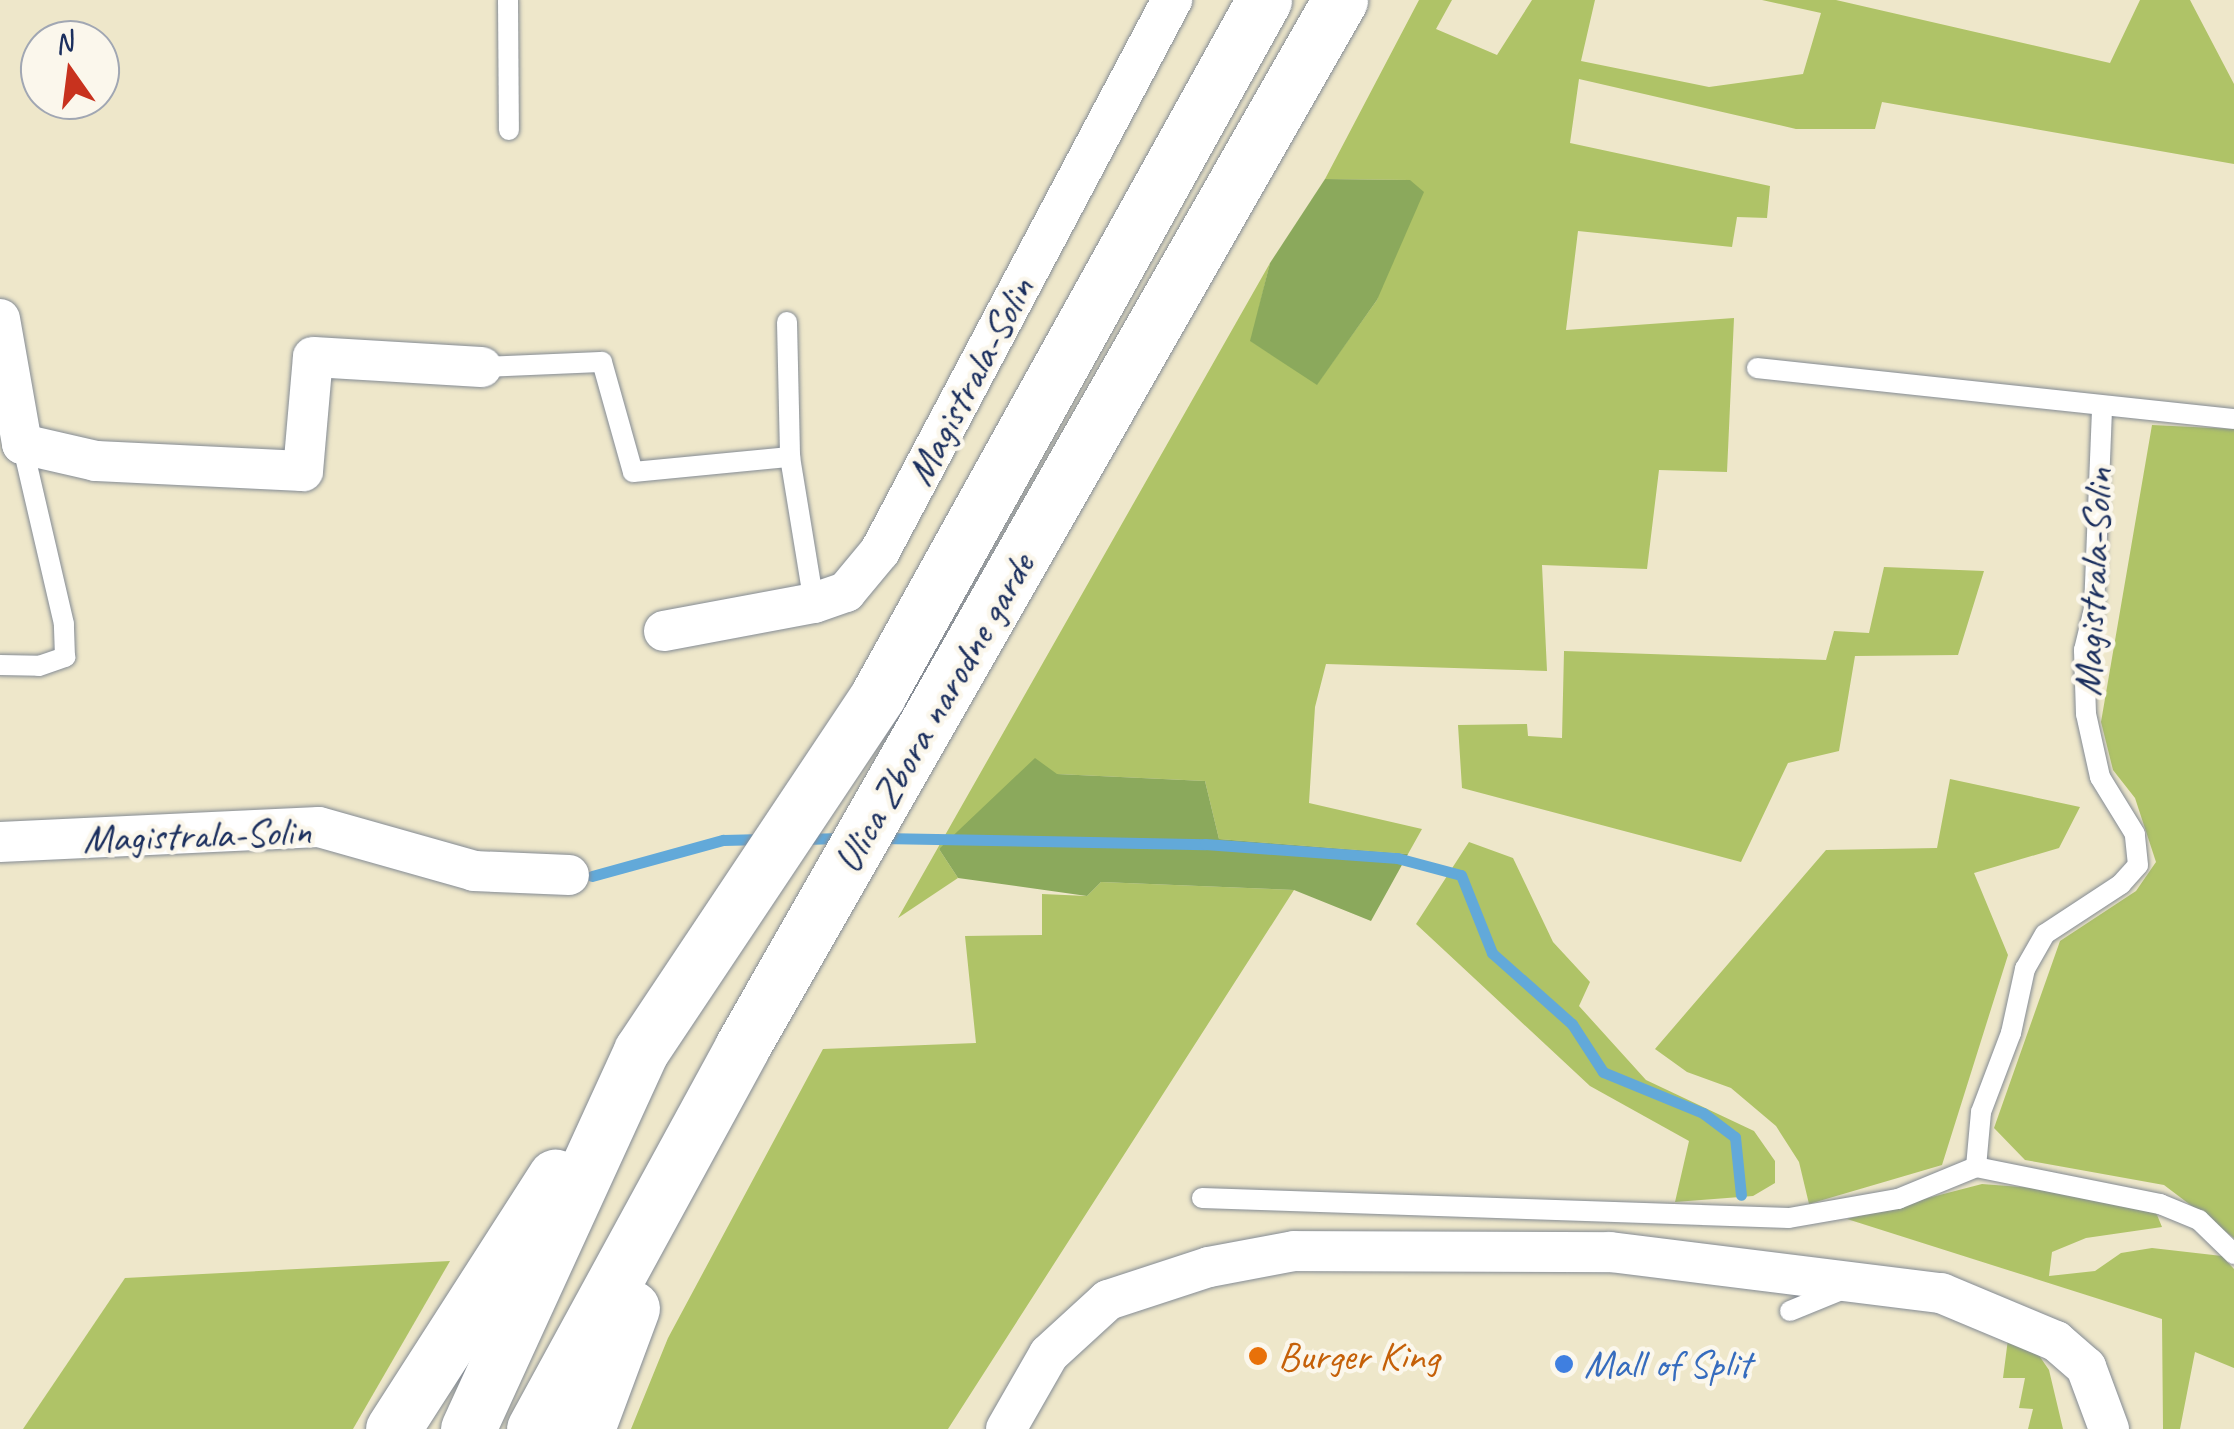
<!DOCTYPE html>
<html>
<head>
<meta charset="utf-8">
<style>
  body { margin:0 }
  #map { position:relative; width:2234px; height:1429px; overflow:hidden; background:#eee7ca; font-family:Caveat,sans-serif }
  div>[style] { position:absolute }
  .green>* { inset:0; background:#afc367 }
  .forest>* { inset:0; background:#8ba95c }
  .stream>* { height:11px; margin:-5.5px; padding:0 5.5px; transform-origin:5.5px; border-radius:5.5px; background:#62a9d9 }
  .roads { filter:drop-shadow(0 0 2px #848b94) drop-shadow(0 0 2px #848b94) }
  .service>* { height:20px; margin:-10px; padding:0 10px; transform-origin:10px; border-radius:10px; background:#fff }
  .minor>* { height:40px; margin:-20px; padding:0 20px; transform-origin:20px; border-radius:20px; background:#fff }
  .trunk>* { height:55px; margin:-27.5px; padding:0 27.5px; transform-origin:27.5px; border-radius:27.5px; background:#fff }
  .dots>* { width:28px; height:28px; translate:-50% -50%; box-sizing:border-box; border:5px solid #fbf7ec; border-radius:50% }
  span { translate:-50% -50%; white-space:nowrap; text-align:center; line-height:1.15; -webkit-text-stroke:9px #fbf7ec; paint-order:stroke }
  .street-label { font-size:40px; color:#1b2f5e }
  .food-label { font-size:40px; color:#c56008 }
  .left { translate:0 -50%; text-align:left }
  .shop-label { font-size:40px; color:#366cbe }
  .north { position:absolute; left:20px; top:20px; width:100px; height:100px; box-sizing:border-box; background:#fbf7ec; border:2px solid #a1a7b3; border-radius:50%; rotate:346deg; font-size:28px; font-weight:700; line-height:40px; text-align:center; color:#1b2f5e }
  .north::after { content:''; display:block; margin:auto; width:35px; height:45px; background:#c8321e; clip-path:polygon(50% 0,100% 100%,50% 72%,0 100%) }
</style>
</head>
<body>
<div id="map">
  <div class="green">
    <i style="clip-path:polygon(1419px 0,1452px 0,1436px 29px,1497px 55px,1532px 0,1595px 0,1581px 61px,1709px 87px,1803px 74px,1821px 13px,1762px 0,1836px 0,2110px 63px,2140px 0,2190px 0,2234px 84px,2234px 164px,1882px 102px,1875px 129px,1796px 129px,1579px 79px,1570px 143px,1770px 186px,1767px 218px,1737px 217px,1732px 247px,1578px 231px,1566px 330px,1734px 318px,1727px 472px,1659px 470px,1647px 569px,1542px 565px,1547px 671px,1326px 664px,1315px 707px,1309px 803px,1422px 829px,1408px 854px,1219px 839px,1205px 781px,1057px 774px,939px 849px,958px 878px,898px 918px,1270px 263px,1251px 341px,1317px 384px,1377px 300px,1409px 180px,1325px 179px)"></i>
    <i style="clip-path:polygon(2152px 425px,2234px 429px,2234px 1238px,2164px 1185px,2025px 1160px,1994px 1128px,2060px 941px,2136px 891px,2156px 862px,2135px 798px,2113px 770px,2101px 722px)"></i>
    <i style="clip-path:polygon(1884px 567px,1984px 571px,1958px 655px,1855px 656px,1839px 751px,1788px 763px,1741px 862px,1462px 788px,1458px 725px,1527px 724px,1528px 736px,1562px 738px,1564px 651px,1826px 660px,1834px 631px,1869px 633px)"></i>
    <i style="clip-path:polygon(1950px 779px,2080px 807px,2059px 848px,1974px 873px,2008px 955px,1942px 1165px,1809px 1204px,1799px 1162px,1776px 1126px,1731px 1088px,1687px 1072px,1655px 1049px,1826px 850px,1937px 848px)"></i>
    <i style="clip-path:polygon(1469px 842px,1513px 858px,1553px 942px,1590px 982px,1579px 1006px,1646px 1080px,1754px 1131px,1775px 1161px,1775px 1183px,1753px 1196px,1675px 1202px,1689px 1141px,1590px 1086px,1416px 924px)"></i>
    <i style="clip-path:polygon(1101px 882px,1294px 890px,948px 1429px,631px 1429px,668px 1338px,823px 1049px,976px 1043px,965px 936px,1042px 935px,1042px 894px,1087px 896px)"></i>
    <i style="clip-path:polygon(1982px 1184px,2058px 1190px,2155px 1210px,2162px 1227px,2086px 1238px,2052px 1252px,2049px 1276px,2095px 1271px,2121px 1253px,2152px 1248px,2222px 1256px,2234px 1269px,2234px 1368px,2195px 1352px,2180px 1429px,2163px 1429px,2162px 1319px,1847px 1219px)"></i>
    <i style="clip-path:polygon(450px 1261px,353px 1429px,23px 1429px,125px 1278px)"></i>
    <i style="clip-path:polygon(2027px 1338px,2049px 1370px,2063px 1429px,2028px 1429px,2033px 1409px,2019px 1408px,2025px 1378px,2003px 1378px,2008px 1339px)"></i>
  </div>
  <div class="forest">
    <i style="clip-path:polygon(1325px 179px,1410px 180px,1424px 192px,1377px 300px,1317px 385px,1250px 341px,1270px 263px)"></i>
    <i style="clip-path:polygon(1035px 758px,1057px 774px,1205px 781px,1219px 839px,1408px 854px,1371px 921px,1294px 890px,1101px 882px,1087px 896px,958px 878px,939px 849px)"></i>
  </div>
  <div class="stream">
    <i style="left:882px;top:838px;width:323px;rotate:1.1deg"></i>
    <i style="left:1205px;top:844px;width:193px;rotate:4.2deg"></i>
    <i style="left:1397px;top:858px;width:66px;rotate:14.9deg"></i>
    <i style="left:1461px;top:875px;width:84px;rotate:68.3deg"></i>
    <i style="left:1492px;top:953px;width:107px;rotate:41.6deg"></i>
    <i style="left:1572px;top:1024px;width:57px;rotate:57.1deg"></i>
    <i style="left:1603px;top:1072px;width:108px;rotate:22.3deg"></i>
    <i style="left:1703px;top:1113px;width:40px;rotate:37deg"></i>
    <i style="left:1735px;top:1137px;width:58px;rotate:84.1deg"></i>
    <i style="left:802px;top:839px;width:41px;rotate:-1.4deg"></i>
    <i style="left:592px;top:876px;width:136px;rotate:-15.4deg"></i>
    <i style="left:723px;top:840px;width:40px;rotate:-1.4deg"></i>
  </div>
  <div class="roads">
    <div class="service">
      <i style="left:508px;top:0;width:130px;rotate:89.6deg"></i>
      <i style="left:787px;top:322px;width:135px;rotate:88.7deg"></i>
      <i style="left:482px;top:367px;width:120px;rotate:-2.4deg"></i>
      <i style="left:602px;top:362px;width:114px;rotate:74.3deg"></i>
      <i style="left:633px;top:472px;width:158px;rotate:-5.5deg"></i>
      <i style="left:790px;top:457px;width:148px;rotate:80.7deg"></i>
      <i style="left:1757px;top:368px;width:480px;rotate:6.1deg"></i>
      <i style="left:0;top:665px;width:39px;rotate:1deg"></i>
      <i style="left:39px;top:666px;width:28px;rotate:-19deg"></i>
      <i style="left:65px;top:657px;width:33px;rotate:-92deg"></i>
      <i style="left:64px;top:624px;width:185px;rotate:-103.1deg"></i>
      <i style="left:1976px;top:1167px;width:55px;rotate:-84.8deg"></i>
      <i style="left:1981px;top:1112px;width:85px;rotate:-69.2deg"></i>
      <i style="left:2011px;top:1033px;width:66px;rotate:-77.7deg"></i>
      <i style="left:2025px;top:969px;width:40px;rotate:-60.3deg"></i>
      <i style="left:2045px;top:934px;width:91px;rotate:-33.3deg"></i>
      <i style="left:2121px;top:884px;width:25px;rotate:-48deg"></i>
      <i style="left:2138px;top:865px;width:31px;rotate:-96deg"></i>
      <i style="left:2135px;top:834px;width:67px;rotate:-121.6deg"></i>
      <i style="left:2100px;top:777px;width:65px;rotate:-102.5deg"></i>
      <i style="left:2086px;top:714px;width:64px;rotate:-91.8deg"></i>
      <i style="left:2084px;top:650px;width:42px;rotate:-76.3deg"></i>
      <i style="left:2094px;top:609px;width:202px;rotate:-87.7deg"></i>
      <i style="left:1202px;top:1198px;width:587px;rotate:1.95deg"></i>
      <i style="left:1789px;top:1218px;width:111px;rotate:-9.9deg"></i>
      <i style="left:1898px;top:1199px;width:84px;rotate:-22.3deg"></i>
      <i style="left:1976px;top:1167px;width:188px;rotate:11.4deg"></i>
      <i style="left:2160px;top:1204px;width:42px;rotate:22.3deg"></i>
      <i style="left:2199px;top:1220px;width:49px;rotate:44.2deg"></i>
      <i style="left:1790px;top:1311px;width:58px;rotate:-22.2deg"></i>
    </div>
    <div class="minor">
      <i style="left:0;top:319px;width:127px;rotate:80deg"></i>
      <i style="left:22px;top:444px;width:76px;rotate:12.9deg"></i>
      <i style="left:96px;top:461px;width:207px;rotate:2.8deg"></i>
      <i style="left:303px;top:471px;width:114px;rotate:-85deg"></i>
      <i style="left:313px;top:357px;width:169px;rotate:3.4deg"></i>
      <i style="left:664px;top:631px;width:153px;rotate:-10.6deg"></i>
      <i style="left:814px;top:603px;width:34px;rotate:-19deg"></i>
      <i style="left:846px;top:592px;width:53px;rotate:-50.3deg"></i>
      <i style="left:880px;top:551px;width:624px;rotate:-62.08deg"></i>
      <i style="left:0;top:842px;width:319px;rotate:-2.7deg"></i>
      <i style="left:319px;top:827px;width:161px;rotate:15.8deg"></i>
      <i style="left:474px;top:871px;width:95px;rotate:2.4deg"></i>
      <i style="left:1006px;top:1429px;width:86px;rotate:-60.2deg"></i>
      <i style="left:1049px;top:1354px;width:80px;rotate:-42.5deg"></i>
      <i style="left:1108px;top:1300px;width:106px;rotate:-18.1deg"></i>
      <i style="left:1209px;top:1267px;width:86px;rotate:-10.7deg"></i>
      <i style="left:1294px;top:1251px;width:316px;rotate:0.2deg"></i>
      <i style="left:1610px;top:1252px;width:334px;rotate:7.1deg"></i>
      <i style="left:1941px;top:1293px;width:125px;rotate:22.7deg"></i>
      <i style="left:2056px;top:1341px;width:40px;rotate:41deg"></i>
      <i style="left:2086px;top:1367px;width:66px;rotate:69.6deg"></i>
    </div>
    <div class="trunk">
      <i style="left:393px;top:1429px;width:300px;rotate:-57.3deg"></i>
      <i style="left:468px;top:1429px;width:416px;rotate:-65.4deg"></i>
      <i style="left:641px;top:1051px;width:428px;rotate:-56.3deg"></i>
      <i style="left:878px;top:695px;width:795px;rotate:-60.95deg"></i>
      <i style="left:534px;top:1429px;width:435px;rotate:-61.4deg"></i>
      <i style="left:742px;top:1047px;width:1206px;rotate:-60.27deg"></i>
      <i style="left:587px;top:1429px;width:129px;rotate:-69.6deg"></i>
    </div>
  </div>
  <div class="dots">
    <i style="left:1258px;top:1356px;background:#e8710a"></i>
    <i style="left:1564px;top:1364px;background:#3f7fe0"></i>
  </div>
  <div class="street-label">
    <span style="left:970px;top:381px;rotate:-62deg">Magistrala-Solin</span>
    <span style="left:2093px;top:582px;rotate:-87deg">Magistrala-Solin</span>
    <span style="left:934px;top:713px;rotate:-60deg">Ulica Zbora narodne garde</span>
    <span style="left:197px;top:835px;rotate:-2deg">Magistrala-Solin</span>
  </div>
  <div class="food-label">
    <span class="left" style="left:1278px;top:1356px">Burger King</span>
  </div>
  <div class="shop-label">
    <span class="left" style="left:1584px;top:1364px">Mall of Split</span>
  </div>
  <div class="north">N</div>
</div>
</body>
</html>
